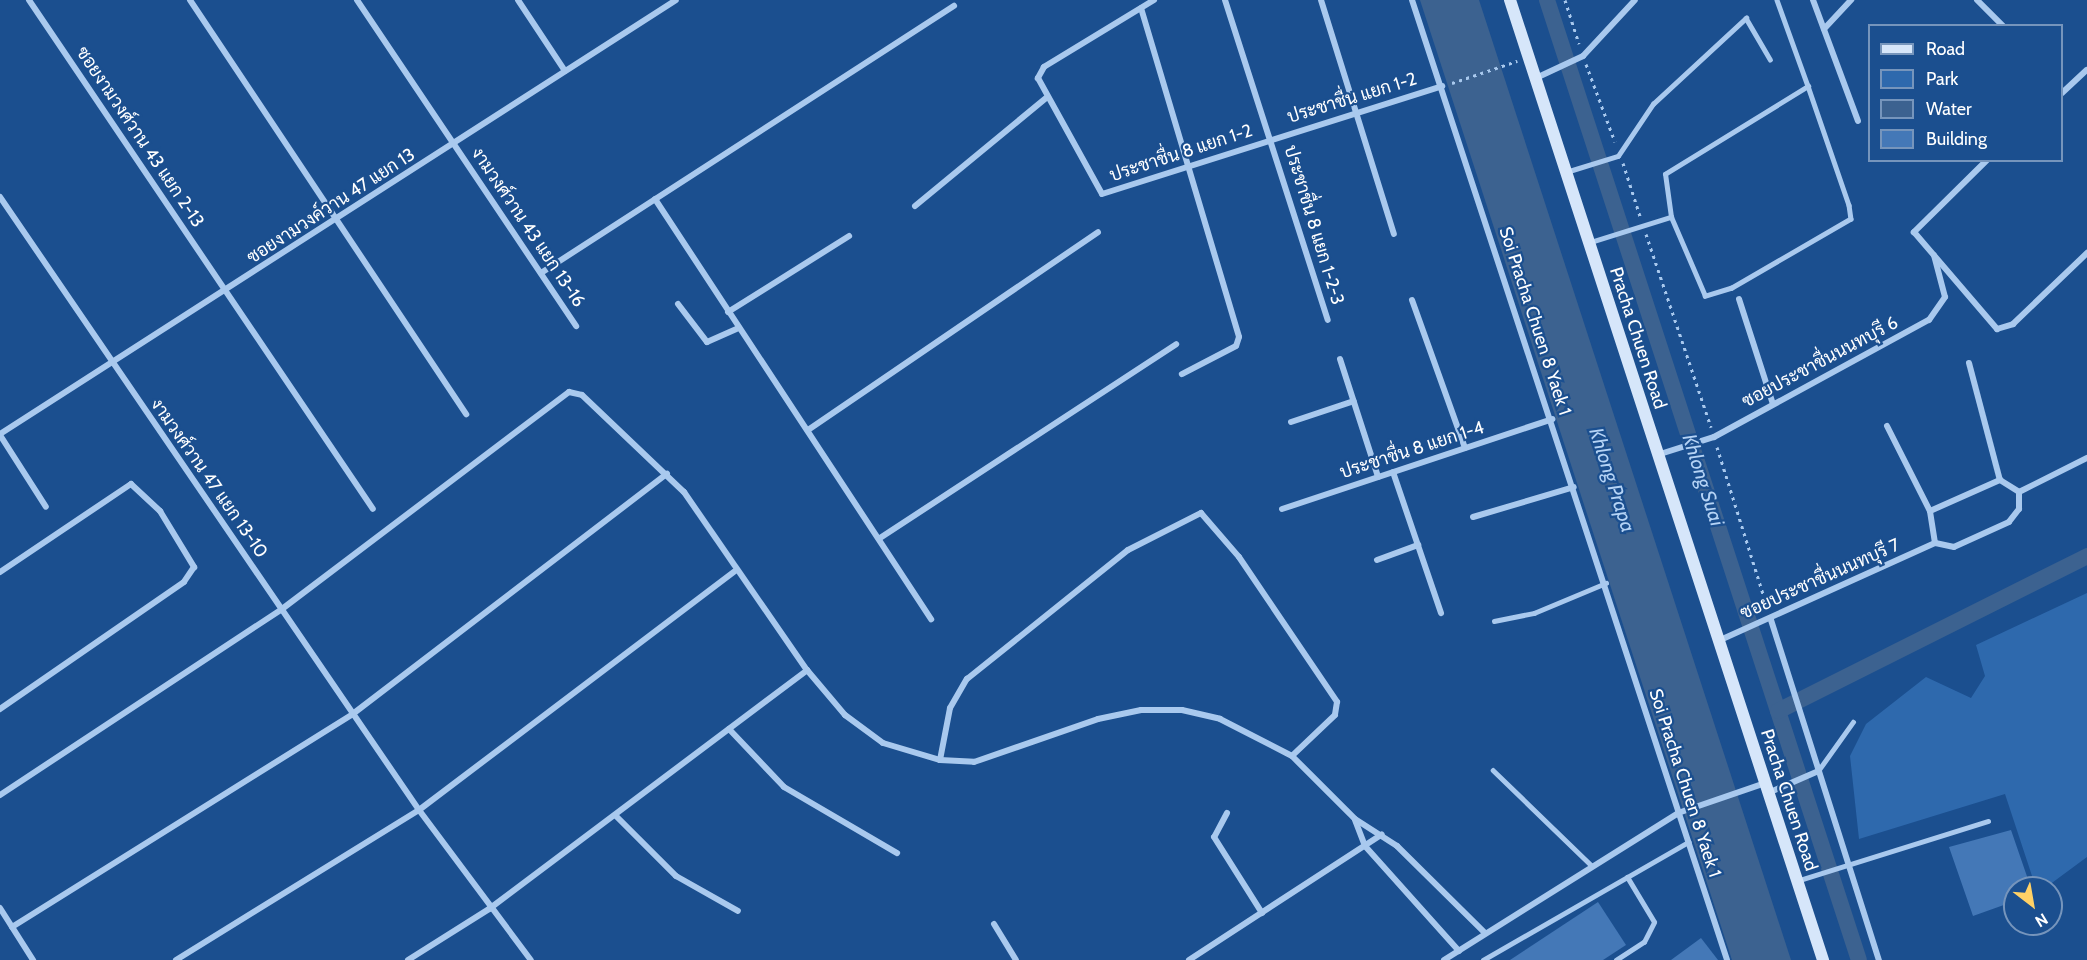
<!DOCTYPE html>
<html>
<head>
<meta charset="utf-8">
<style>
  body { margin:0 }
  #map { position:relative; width:2087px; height:960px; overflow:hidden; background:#1b4f8f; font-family:Cabin,Sarabun,sans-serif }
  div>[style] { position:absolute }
  .green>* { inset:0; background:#2e69ad }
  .water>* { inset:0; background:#3c6290 }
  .canal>* { height:16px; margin:-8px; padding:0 8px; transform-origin:8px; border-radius:8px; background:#3c6290 }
  .building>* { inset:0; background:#4478b7 }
  .path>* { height:3px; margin-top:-1.5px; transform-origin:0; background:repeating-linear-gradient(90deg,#a9c9ee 0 3px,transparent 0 7.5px) }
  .service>* { height:4.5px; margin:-2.25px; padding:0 2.25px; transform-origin:2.25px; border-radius:2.25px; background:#a9c9ee }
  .minor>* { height:6px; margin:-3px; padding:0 3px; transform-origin:3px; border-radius:3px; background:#a9c9ee }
  .secondary>* { height:12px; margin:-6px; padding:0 6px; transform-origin:6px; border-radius:6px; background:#d6e6fa }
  span { translate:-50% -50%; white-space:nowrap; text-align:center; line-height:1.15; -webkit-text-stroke:4.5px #1b4f8f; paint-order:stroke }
  .street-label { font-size:18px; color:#fff }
  .water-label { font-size:20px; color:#b5d3f5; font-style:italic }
  .legend { position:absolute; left:1868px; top:24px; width:195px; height:138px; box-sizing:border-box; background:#1b4f8f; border:2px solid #7695bc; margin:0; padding:8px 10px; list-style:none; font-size:18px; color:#fff }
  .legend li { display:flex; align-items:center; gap:12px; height:30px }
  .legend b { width:30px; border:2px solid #7695bc }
  .north { position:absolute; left:2003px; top:876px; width:60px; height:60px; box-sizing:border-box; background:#1b4f8f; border:2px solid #7695bc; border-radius:50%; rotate:149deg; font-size:16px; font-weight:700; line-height:24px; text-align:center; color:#fff }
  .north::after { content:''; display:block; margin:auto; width:21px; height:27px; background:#ffd166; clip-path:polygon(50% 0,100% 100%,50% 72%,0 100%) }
</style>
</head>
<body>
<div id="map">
  <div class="green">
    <i style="clip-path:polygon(2087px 593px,2087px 857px,2045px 888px,2036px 888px,2005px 794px,1859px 839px,1850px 756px,1866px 724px,1926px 677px,1971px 698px,1985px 676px,1976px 645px)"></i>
  </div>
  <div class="water">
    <i style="clip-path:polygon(1420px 0,1479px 0,1791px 960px,1732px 960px)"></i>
  </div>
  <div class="canal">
    <i style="left:1547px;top:0;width:1009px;rotate:72deg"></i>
    <i style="left:1778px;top:711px;width:346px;rotate:-26.6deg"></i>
  </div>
  <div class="building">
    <i style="clip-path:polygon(2011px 830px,2031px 888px,2015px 888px,2015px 901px,1973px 916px,1949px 847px)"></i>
    <i style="clip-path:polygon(1598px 902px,1626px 945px,1603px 960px,1510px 960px)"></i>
    <i style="clip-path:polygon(1701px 938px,1718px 960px,1671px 960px)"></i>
  </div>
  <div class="path">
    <i style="left:1565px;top:0;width:46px;rotate:72.3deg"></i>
    <i style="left:1586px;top:64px;width:83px;rotate:69.6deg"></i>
    <i style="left:1452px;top:83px;width:69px;rotate:-18.7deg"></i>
    <i style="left:1623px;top:163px;width:56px;rotate:72.2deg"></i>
    <i style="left:1646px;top:234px;width:204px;rotate:71.4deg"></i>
    <i style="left:1717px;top:447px;width:168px;rotate:72.6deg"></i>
  </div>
  <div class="service">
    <i style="left:1777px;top:0;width:91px;rotate:70.2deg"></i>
    <i style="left:1808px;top:86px;width:126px;rotate:71deg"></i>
    <i style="left:1849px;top:205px;width:14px;rotate:82deg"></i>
    <i style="left:1851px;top:219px;width:138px;rotate:149.9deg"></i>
    <i style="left:1732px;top:288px;width:28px;rotate:163deg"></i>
    <i style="left:1705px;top:296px;width:86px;rotate:-113.3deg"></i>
    <i style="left:1671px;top:217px;width:43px;rotate:-97.9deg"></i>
    <i style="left:1665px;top:174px;width:168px;rotate:-31.6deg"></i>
    <i style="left:1566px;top:172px;width:54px;rotate:-17.1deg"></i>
    <i style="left:1618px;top:156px;width:63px;rotate:-56.1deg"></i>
    <i style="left:1653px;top:104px;width:127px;rotate:-42.8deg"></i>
    <i style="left:1746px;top:18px;width:48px;rotate:59.7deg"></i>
    <i style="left:1591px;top:242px;width:84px;rotate:-17.4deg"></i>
    <i style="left:1494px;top:621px;width:41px;rotate:-11.3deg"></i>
    <i style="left:1534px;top:613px;width:78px;rotate:-22.6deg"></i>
    <i style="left:1493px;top:770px;width:138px;rotate:44.1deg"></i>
    <i style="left:1818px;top:771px;width:60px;rotate:-54.5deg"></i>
    <i style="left:1800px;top:880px;width:197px;rotate:-17.4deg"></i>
    <i style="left:1483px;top:960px;width:237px;rotate:-29.9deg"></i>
    <i style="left:1616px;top:960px;width:33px;rotate:-33deg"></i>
    <i style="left:1644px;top:942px;width:22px;rotate:-63deg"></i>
    <i style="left:1654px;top:922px;width:52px;rotate:-121deg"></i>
  </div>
  <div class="minor">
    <i style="left:29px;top:0;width:614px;rotate:55.95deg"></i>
    <i style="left:190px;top:0;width:498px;rotate:56.3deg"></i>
    <i style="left:357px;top:0;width:393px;rotate:56.1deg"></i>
    <i style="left:518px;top:0;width:85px;rotate:56.5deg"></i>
    <i style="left:1154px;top:0;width:129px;rotate:148.7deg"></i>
    <i style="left:1044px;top:67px;width:13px;rotate:119deg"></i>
    <i style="left:1038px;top:78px;width:132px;rotate:61.1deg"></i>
    <i style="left:1102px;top:194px;width:357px;rotate:-17.6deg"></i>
    <i style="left:1225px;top:0;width:336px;rotate:72.2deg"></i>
    <i style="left:1321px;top:0;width:245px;rotate:72.7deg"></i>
    <i style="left:1412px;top:0;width:1010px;rotate:71.83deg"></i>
    <i style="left:1813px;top:0;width:129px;rotate:69.6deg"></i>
    <i style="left:1977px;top:0;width:37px;rotate:45deg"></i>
    <i style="left:1141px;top:8px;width:343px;rotate:73.4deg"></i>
    <i style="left:1239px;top:337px;width:9px;rotate:108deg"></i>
    <i style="left:1236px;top:346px;width:61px;rotate:152.6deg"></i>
    <i style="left:1824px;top:29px;width:40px;rotate:-47deg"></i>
    <i style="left:1536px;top:78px;width:52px;rotate:-25.1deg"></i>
    <i style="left:1583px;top:56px;width:76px;rotate:-47.1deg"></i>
    <i style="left:2062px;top:93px;width:34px;rotate:-43deg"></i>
    <i style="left:1987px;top:160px;width:103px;rotate:135.4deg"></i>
    <i style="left:1914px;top:232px;width:128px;rotate:49.4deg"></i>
    <i style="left:1997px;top:329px;width:17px;rotate:-17deg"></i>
    <i style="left:2013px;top:324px;width:103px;rotate:-43.8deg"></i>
    <i style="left:0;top:197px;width:743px;rotate:55.65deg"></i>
    <i style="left:419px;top:810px;width:187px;rotate:53.3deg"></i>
    <i style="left:655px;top:199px;width:503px;rotate:56.69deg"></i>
    <i style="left:915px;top:206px;width:170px;rotate:-39.5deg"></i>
    <i style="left:541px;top:273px;width:492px;rotate:-32.9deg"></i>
    <i style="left:1739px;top:299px;width:110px;rotate:72.1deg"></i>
    <i style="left:1412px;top:300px;width:157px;rotate:70.3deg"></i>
    <i style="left:678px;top:304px;width:48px;rotate:52.7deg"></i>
    <i style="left:707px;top:342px;width:34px;rotate:-24deg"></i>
    <i style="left:728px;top:312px;width:143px;rotate:-32.1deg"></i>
    <i style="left:1340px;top:359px;width:124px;rotate:72.1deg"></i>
    <i style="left:1969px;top:363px;width:121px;rotate:75.2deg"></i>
    <i style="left:1291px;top:422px;width:66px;rotate:-18.4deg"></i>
    <i style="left:1887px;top:426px;width:95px;rotate:63.2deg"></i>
    <i style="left:808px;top:430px;width:351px;rotate:-34.3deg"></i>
    <i style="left:0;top:434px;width:803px;rotate:-32.7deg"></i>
    <i style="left:0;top:435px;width:85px;rotate:57.4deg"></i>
    <i style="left:1657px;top:455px;width:60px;rotate:-17.5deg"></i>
    <i style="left:1714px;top:437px;width:245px;rotate:-28.6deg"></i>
    <i style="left:1929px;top:320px;width:28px;rotate:-55deg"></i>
    <i style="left:1945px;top:297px;width:43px;rotate:-104.7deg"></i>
    <i style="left:1393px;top:472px;width:149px;rotate:71.2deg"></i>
    <i style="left:2000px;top:480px;width:22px;rotate:32deg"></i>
    <i style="left:2019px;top:492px;width:17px;rotate:90deg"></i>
    <i style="left:2019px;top:509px;width:16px;rotate:128deg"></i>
    <i style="left:2009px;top:522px;width:60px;rotate:155.6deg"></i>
    <i style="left:1954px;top:547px;width:19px;rotate:-168deg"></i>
    <i style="left:1935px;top:543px;width:32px;rotate:-99deg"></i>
    <i style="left:1930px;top:511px;width:77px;rotate:-23.9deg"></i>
    <i style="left:2019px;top:492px;width:76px;rotate:-26.6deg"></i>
    <i style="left:1282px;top:509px;width:285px;rotate:-18.4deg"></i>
    <i style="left:1473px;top:517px;width:105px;rotate:-16.5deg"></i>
    <i style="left:880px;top:538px;width:354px;rotate:-33.2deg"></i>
    <i style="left:1377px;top:560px;width:44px;rotate:-20.1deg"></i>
    <i style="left:0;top:572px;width:158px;rotate:-33.9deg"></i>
    <i style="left:131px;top:484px;width:40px;rotate:43deg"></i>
    <i style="left:160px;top:511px;width:66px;rotate:58.7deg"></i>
    <i style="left:194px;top:567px;width:18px;rotate:124deg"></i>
    <i style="left:184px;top:582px;width:224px;rotate:145.4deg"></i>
    <i style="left:1771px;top:620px;width:357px;rotate:72.4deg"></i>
    <i style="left:1718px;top:641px;width:238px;rotate:-24.3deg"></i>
    <i style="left:729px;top:729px;width:80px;rotate:46.5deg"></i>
    <i style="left:784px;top:787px;width:131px;rotate:30.3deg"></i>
    <i style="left:940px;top:760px;width:53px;rotate:-79.1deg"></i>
    <i style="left:950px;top:708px;width:34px;rotate:-60deg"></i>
    <i style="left:967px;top:679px;width:206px;rotate:-38.7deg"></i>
    <i style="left:1128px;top:550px;width:82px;rotate:-26.9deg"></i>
    <i style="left:1201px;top:513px;width:58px;rotate:49.2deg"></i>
    <i style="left:1239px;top:557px;width:175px;rotate:55.9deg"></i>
    <i style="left:1337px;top:702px;width:13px;rotate:99deg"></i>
    <i style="left:1335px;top:715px;width:59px;rotate:136.4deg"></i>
    <i style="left:1768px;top:793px;width:52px;rotate:-23.6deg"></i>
    <i style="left:0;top:795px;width:338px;rotate:-33.4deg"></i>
    <i style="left:282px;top:609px;width:360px;rotate:-37.1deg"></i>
    <i style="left:569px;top:392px;width:13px;rotate:13deg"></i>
    <i style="left:582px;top:395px;width:141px;rotate:43.6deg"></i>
    <i style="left:684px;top:492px;width:216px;rotate:55.4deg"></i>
    <i style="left:807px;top:670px;width:59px;rotate:49.8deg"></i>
    <i style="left:845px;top:715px;width:47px;rotate:36.4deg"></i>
    <i style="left:883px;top:743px;width:59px;rotate:16.6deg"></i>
    <i style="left:940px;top:760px;width:34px;rotate:3deg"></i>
    <i style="left:974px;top:762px;width:131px;rotate:-19.1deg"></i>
    <i style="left:1098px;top:719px;width:44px;rotate:-11.8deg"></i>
    <i style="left:1141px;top:710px;width:41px"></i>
    <i style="left:1182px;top:710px;width:39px;rotate:13deg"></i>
    <i style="left:1220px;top:719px;width:81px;rotate:27.2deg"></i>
    <i style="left:1292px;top:756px;width:89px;rotate:45deg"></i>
    <i style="left:1355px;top:819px;width:50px;rotate:32.7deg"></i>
    <i style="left:1397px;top:846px;width:124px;rotate:44.7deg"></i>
    <i style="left:1227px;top:813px;width:27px;rotate:118deg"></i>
    <i style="left:1214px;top:837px;width:90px;rotate:57.7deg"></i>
    <i style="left:616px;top:816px;width:85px;rotate:45deg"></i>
    <i style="left:676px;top:876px;width:71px;rotate:29.4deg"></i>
    <i style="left:1355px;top:820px;width:28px;rotate:69deg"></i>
    <i style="left:1365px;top:846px;width:141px;rotate:48.2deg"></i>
    <i style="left:0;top:908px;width:62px;rotate:57.6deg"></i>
    <i style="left:994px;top:924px;width:42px;rotate:58.6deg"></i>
    <i style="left:12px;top:927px;width:403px;rotate:-32deg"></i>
    <i style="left:354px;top:713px;width:394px;rotate:-37.4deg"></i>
    <i style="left:176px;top:960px;width:286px;rotate:-31.7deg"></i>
    <i style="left:419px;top:810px;width:396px;rotate:-37.1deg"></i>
    <i style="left:408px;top:960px;width:96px;rotate:-32.2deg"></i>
    <i style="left:489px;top:909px;width:398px;rotate:-36.9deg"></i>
    <i style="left:1189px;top:960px;width:230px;rotate:-33.1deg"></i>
    <i style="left:1444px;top:960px;width:276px;rotate:-32.1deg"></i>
    <i style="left:1678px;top:813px;width:92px;rotate:-19deg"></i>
  </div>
  <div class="secondary">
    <i style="left:1510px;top:0;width:1010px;rotate:71.94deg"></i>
  </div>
  <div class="street-label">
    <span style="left:1352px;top:98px;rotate:-17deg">ประชาชื่น แยก 1-2</span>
    <span style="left:140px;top:137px;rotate:56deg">ซอยงามวงศ์วาน 43 แยก 2-13</span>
    <span style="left:1181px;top:153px;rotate:-18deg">ประชาชื่น 8 แยก 1-2</span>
    <span style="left:331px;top:206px;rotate:-33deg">ซอยงามวงค์วาน 47 แยก 13</span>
    <span style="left:1314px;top:225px;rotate:73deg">ประชาชื่น 8 แยก 1-2-3</span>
    <span style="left:528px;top:227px;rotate:56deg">งามวงศ์วาน 43 แยก 13-16</span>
    <span style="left:1535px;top:321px;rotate:72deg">Soi Pracha Chuen 8 Yaek 1</span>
    <span style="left:1638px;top:338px;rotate:72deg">Pracha Chuen Road</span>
    <span style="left:1820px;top:362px;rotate:-28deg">ซอยประชาชื่นนนทบุรี 6</span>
    <span style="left:1412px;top:450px;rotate:-18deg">ประชาชื่น 8 แยก 1-4</span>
    <span style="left:209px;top:478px;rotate:55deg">งามวงศ์วาน 47 แยก 13-10</span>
    <span style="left:1820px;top:579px;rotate:-24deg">ซอยประชาชื่นนนทบุรี 7</span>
    <span style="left:1685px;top:783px;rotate:72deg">Soi Pracha Chuen 8 Yaek 1</span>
    <span style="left:1789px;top:800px;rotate:72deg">Pracha Chuen Road</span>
  </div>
  <div class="water-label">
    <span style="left:1612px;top:480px;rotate:72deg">Khlong Prapa</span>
    <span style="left:1703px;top:480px;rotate:72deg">Khlong Suai</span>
  </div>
  <ul class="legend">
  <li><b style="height:8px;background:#d6e6fa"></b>Road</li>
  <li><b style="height:16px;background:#2e69ad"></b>Park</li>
  <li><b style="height:16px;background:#3c6290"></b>Water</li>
  <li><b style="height:16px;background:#4478b7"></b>Building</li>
  </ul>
  <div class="north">N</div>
</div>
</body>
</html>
